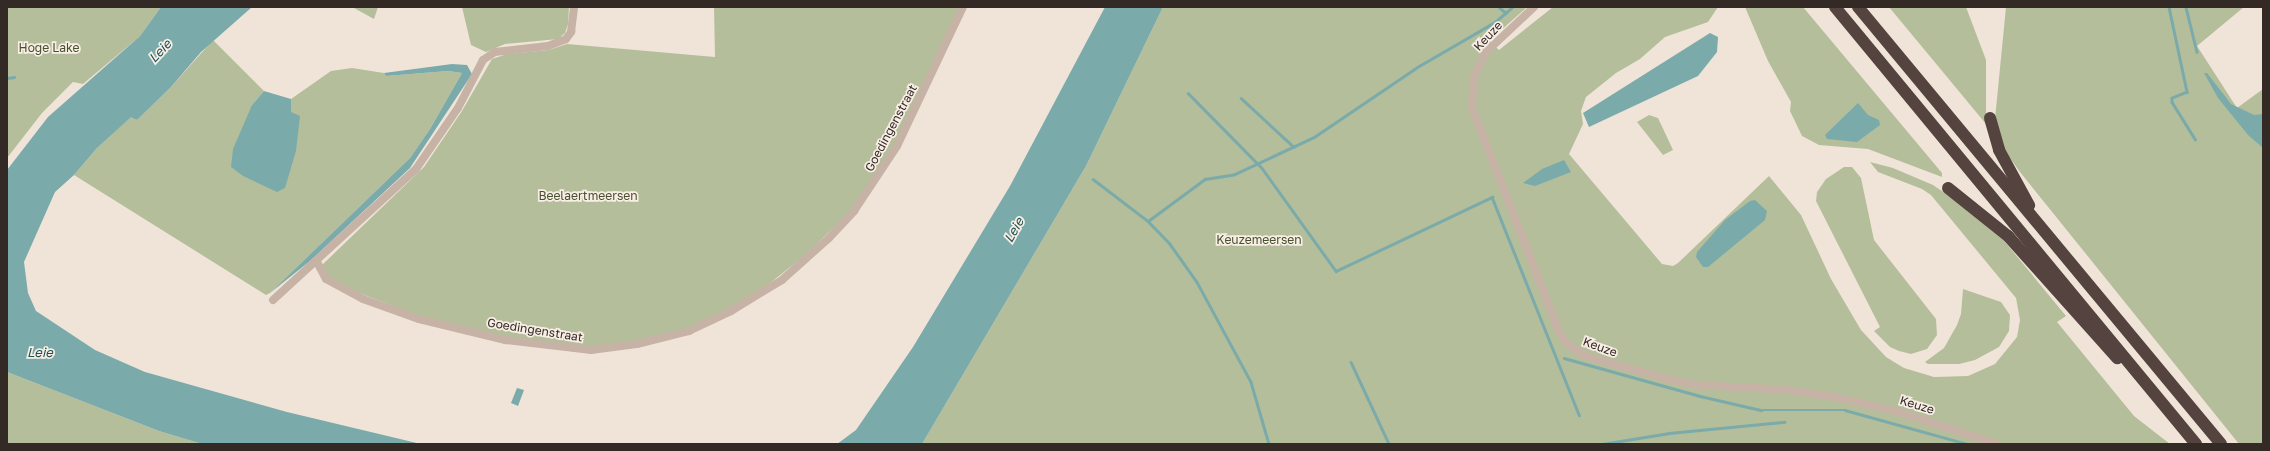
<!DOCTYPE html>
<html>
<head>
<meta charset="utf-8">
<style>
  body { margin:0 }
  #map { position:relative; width:2270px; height:451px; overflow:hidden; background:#f0e4d9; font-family:"Golos Text",sans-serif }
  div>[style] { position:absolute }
  .green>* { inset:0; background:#b4be9a }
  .water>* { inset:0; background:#7aabaa }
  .stream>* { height:2.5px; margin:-1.25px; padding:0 1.25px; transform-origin:1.25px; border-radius:1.25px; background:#7aabaa }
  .minor>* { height:8px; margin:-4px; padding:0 4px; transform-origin:4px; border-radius:4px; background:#c7b3a6 }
  .motorway>* { height:12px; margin:-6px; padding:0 6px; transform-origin:6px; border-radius:6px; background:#54433e }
  span { translate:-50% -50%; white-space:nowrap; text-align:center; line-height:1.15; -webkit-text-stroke:3.5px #f8eee5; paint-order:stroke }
  .street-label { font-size:12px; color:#332a26 }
  .park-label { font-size:12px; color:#45502c }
  .water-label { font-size:13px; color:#1e5252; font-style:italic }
  .frame { position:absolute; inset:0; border:8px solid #332a26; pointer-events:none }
</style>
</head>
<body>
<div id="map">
  <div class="green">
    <i style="clip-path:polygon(7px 7px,161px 7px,140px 36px,83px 84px,73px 82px,42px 113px,7px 158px)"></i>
    <i style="clip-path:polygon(354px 7px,378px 7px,374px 19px,354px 8px)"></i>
    <i style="clip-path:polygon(462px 7px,569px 7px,568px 24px,565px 33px,558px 39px,505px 44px,486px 52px,471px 45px)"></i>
    <i style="clip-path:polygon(714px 7px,960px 7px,890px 156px,853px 209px,804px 256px,759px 292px,731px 309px,688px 328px,608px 347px,573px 346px,509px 339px,420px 316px,346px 288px,325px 274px,321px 266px,424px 167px,462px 111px,492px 59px,507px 54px,549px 50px,567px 44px,715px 57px)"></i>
    <i style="clip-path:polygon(1163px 7px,1527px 7px,1489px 41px,1499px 50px,1553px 7px,1718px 7px,1708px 22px,1665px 37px,1640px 59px,1616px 73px,1586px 97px,1581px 111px,1583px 124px,1569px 154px,1662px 264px,1673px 266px,1678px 263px,1769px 176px,1801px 215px,1831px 279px,1861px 330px,1886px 357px,1904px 368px,1934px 377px,1968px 376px,1995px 364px,2017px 337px,2020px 320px,2016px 298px,1931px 195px,1922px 189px,1878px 172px,1870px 162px,1893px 168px,1933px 185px,1955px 200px,2001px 237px,2066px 316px,2057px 322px,2134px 416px,2170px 444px,922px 444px,1086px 166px)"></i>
    <i style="clip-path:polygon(1745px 7px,1803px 7px,1942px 173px,1942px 177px,1868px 149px,1819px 145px,1802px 136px,1790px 111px,1791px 102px,1768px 61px)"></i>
    <i style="clip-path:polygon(1889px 7px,1966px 7px,1986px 60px,1986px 124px)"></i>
    <i style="clip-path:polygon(2006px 7px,2244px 7px,2197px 46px,2237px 108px,2263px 89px,2263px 444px,2239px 444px,2020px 172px,2000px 144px,1995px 119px)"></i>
    <i style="clip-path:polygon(213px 40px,264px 91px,252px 105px,291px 112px,291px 99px,331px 71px,352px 68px,384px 73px,386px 76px,448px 71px,462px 73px,430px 129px,410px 158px,270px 293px,266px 295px,74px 175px,97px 148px,131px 116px,137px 120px,171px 87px)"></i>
    <i style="clip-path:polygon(1649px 115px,1658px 118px,1673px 150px,1663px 155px,1637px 122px)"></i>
    <i style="clip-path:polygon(1844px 167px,1852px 167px,1861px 178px,1874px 240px,1936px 319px,1937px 335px,1927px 349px,1911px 354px,1899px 351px,1890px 347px,1874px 331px,1880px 327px,1816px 201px,1817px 192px,1826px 179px)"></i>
    <i style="clip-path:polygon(1963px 289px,2001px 302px,2010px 315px,2009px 331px,1999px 347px,1975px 360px,1959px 364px,1928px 364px,1925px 362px,1944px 348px,1957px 325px,1961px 314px)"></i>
    <i style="clip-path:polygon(7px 372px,159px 431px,202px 444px,7px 444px)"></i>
  </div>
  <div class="water">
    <i style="clip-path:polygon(161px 7px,252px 7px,201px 52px,171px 87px,137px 120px,131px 117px,97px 148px,74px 175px,55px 192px,24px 262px,28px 293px,36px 311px,95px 350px,145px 372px,287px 412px,421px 444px,202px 444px,159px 431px,7px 372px,7px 170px,48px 117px,140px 36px)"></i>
    <i style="clip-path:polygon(1105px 7px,1163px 7px,1086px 166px,922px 444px,837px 444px,856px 430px,913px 347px,1010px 186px)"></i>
    <i style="clip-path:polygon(1710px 33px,1718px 37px,1717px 52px,1698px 76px,1589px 127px,1583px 113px)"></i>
    <i style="clip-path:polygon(452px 64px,467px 65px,472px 74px,410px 168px,310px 261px,270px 293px,410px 158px,430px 129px,462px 73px,448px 71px,386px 76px,384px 73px)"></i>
    <i style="clip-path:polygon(2204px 73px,2207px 73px,2231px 104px,2254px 115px,2263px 114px,2263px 148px,2248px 135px,2218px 98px)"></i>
    <i style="clip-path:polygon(264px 91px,291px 99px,291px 112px,300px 116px,296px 151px,285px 188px,277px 192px,243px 176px,231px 167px,233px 149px,252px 105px)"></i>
    <i style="clip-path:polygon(1858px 103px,1868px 115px,1879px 120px,1880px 125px,1857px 142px,1827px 139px,1825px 135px)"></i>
    <i style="clip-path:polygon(1564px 160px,1571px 172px,1535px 186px,1523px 183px,1542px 169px)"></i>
    <i style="clip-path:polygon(1755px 200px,1767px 211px,1765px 220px,1708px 267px,1703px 267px,1696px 257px,1697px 252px,1725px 220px,1750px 201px)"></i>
    <i style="clip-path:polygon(517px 388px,524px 390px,518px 406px,511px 403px)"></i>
  </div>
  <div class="stream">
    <i style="left:1499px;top:7px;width:9px;rotate:41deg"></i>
    <i style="left:2169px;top:7px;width:87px;rotate:78deg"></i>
    <i style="left:2187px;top:92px;width:16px;rotate:158deg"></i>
    <i style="left:2172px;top:98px;width:4px;rotate:90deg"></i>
    <i style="left:2172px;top:102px;width:44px;rotate:58.1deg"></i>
    <i style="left:2186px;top:7px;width:46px;rotate:76.3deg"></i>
    <i style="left:7px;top:78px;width:7px;rotate:-8deg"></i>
    <i style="left:1188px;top:93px;width:105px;rotate:45.4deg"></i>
    <i style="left:1262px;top:168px;width:127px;rotate:54.3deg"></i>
    <i style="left:1336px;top:271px;width:173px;rotate:-25.4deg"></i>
    <i style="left:1492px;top:197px;width:235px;rotate:68.2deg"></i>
    <i style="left:1241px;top:98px;width:72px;rotate:42.8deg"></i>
    <i style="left:1093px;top:179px;width:69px;rotate:37.4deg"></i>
    <i style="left:1148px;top:221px;width:71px;rotate:-36.4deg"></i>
    <i style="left:1205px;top:179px;width:30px;rotate:-9deg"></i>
    <i style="left:1235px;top:174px;width:87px;rotate:-25.1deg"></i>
    <i style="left:1314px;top:137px;width:127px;rotate:-34.1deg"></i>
    <i style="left:1419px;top:66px;width:88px;rotate:-30.1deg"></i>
    <i style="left:1495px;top:22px;width:23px;rotate:-41deg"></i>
    <i style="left:1148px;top:221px;width:32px;rotate:46deg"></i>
    <i style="left:1170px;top:244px;width:47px;rotate:54.6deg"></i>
    <i style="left:1197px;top:282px;width:114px;rotate:61.6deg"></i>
    <i style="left:1251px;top:382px;width:65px;rotate:73.8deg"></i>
    <i style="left:1564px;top:358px;width:141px;rotate:15.6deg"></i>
    <i style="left:1700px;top:396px;width:63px;rotate:12.9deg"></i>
    <i style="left:1761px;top:410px;width:84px"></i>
    <i style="left:1845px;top:410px;width:128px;rotate:15.5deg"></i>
    <i style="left:1351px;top:362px;width:90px;rotate:65.1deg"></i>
    <i style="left:1602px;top:444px;width:68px;rotate:-9.3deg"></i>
    <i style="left:1669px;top:433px;width:116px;rotate:-5.5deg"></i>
  </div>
  <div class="minor">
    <i style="left:1534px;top:7px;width:67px;rotate:136.8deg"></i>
    <i style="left:1485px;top:53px;width:26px;rotate:115deg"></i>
    <i style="left:1474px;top:77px;width:31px;rotate:94deg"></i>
    <i style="left:1472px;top:108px;width:239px;rotate:68.7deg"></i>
    <i style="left:1559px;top:331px;width:14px;rotate:60deg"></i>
    <i style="left:1566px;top:343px;width:23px;rotate:34deg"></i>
    <i style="left:1585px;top:356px;width:89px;rotate:15.6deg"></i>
    <i style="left:1671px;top:380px;width:25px;rotate:11deg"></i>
    <i style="left:1696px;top:385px;width:91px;rotate:3.1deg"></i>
    <i style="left:1787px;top:390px;width:49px;rotate:8.3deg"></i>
    <i style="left:1835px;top:397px;width:66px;rotate:13.2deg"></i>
    <i style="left:1899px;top:412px;width:103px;rotate:18.1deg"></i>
    <i style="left:317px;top:262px;width:19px;rotate:62deg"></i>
    <i style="left:326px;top:279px;width:42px;rotate:28.4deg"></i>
    <i style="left:363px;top:299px;width:59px;rotate:19.7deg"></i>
    <i style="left:419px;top:319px;width:89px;rotate:13.7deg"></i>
    <i style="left:505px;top:340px;width:87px;rotate:6.6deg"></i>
    <i style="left:591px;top:350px;width:46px;rotate:-7.4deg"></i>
    <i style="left:637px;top:344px;width:54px;rotate:-14deg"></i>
    <i style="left:689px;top:331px;width:47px;rotate:-25.5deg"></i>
    <i style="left:731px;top:311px;width:60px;rotate:-31.3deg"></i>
    <i style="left:782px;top:280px;width:63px;rotate:-41.8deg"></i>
    <i style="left:829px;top:238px;width:37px;rotate:-47deg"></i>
    <i style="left:854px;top:211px;width:78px;rotate:-56.5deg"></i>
    <i style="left:897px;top:146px;width:154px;rotate:-64.6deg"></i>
    <i style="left:273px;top:300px;width:194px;rotate:-42.5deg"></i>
    <i style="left:416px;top:169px;width:74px;rotate:-55.5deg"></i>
    <i style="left:458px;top:108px;width:54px;rotate:-62.5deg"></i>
    <i style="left:483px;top:60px;width:14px;rotate:-34deg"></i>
    <i style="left:495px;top:52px;width:53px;rotate:-6.5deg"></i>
    <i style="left:548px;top:46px;width:19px;rotate:-21deg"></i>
    <i style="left:566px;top:39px;width:9px;rotate:-54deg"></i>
    <i style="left:571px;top:32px;width:25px;rotate:-83deg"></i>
  </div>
  <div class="motorway">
    <i style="left:1835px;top:7px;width:567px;rotate:50.44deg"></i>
    <i style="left:1858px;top:7px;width:568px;rotate:50.28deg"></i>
    <i style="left:1990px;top:118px;width:33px;rotate:74deg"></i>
    <i style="left:1999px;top:150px;width:63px;rotate:61.4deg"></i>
    <i style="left:1948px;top:188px;width:77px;rotate:38.7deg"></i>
    <i style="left:2008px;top:236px;width:164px;rotate:48.2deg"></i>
  </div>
  <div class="street-label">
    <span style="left:1488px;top:36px;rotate:-47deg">Keuze</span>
    <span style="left:891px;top:128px;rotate:-62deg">Goedingenstraat</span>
    <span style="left:535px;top:330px;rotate:9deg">Goedingenstraat</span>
    <span style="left:1600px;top:347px;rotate:20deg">Keuze</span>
    <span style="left:1917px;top:405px;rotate:17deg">Keuze</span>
  </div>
  <div class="park-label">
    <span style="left:49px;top:48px">Hoge Lake</span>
    <span style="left:588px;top:196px">Beelaertmeersen</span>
    <span style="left:1259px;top:240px">Keuzemeersen</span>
  </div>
  <div class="water-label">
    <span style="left:160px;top:51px;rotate:-47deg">Leie</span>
    <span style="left:1014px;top:230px;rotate:-60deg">Leie</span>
    <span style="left:40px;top:352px">Leie</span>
  </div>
  <div class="frame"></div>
</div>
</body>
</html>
